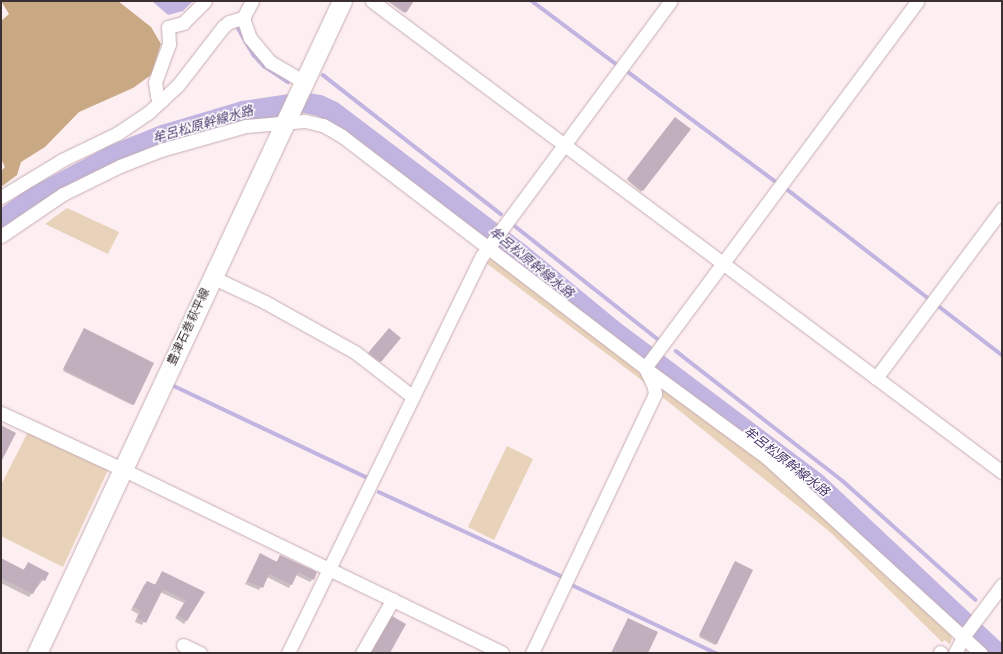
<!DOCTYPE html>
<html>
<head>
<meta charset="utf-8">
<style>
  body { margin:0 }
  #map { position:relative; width:1003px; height:654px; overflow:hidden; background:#fdeef1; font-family:Figtree,"Noto Sans JP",sans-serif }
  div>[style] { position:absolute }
  .green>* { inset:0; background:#e8d2ba }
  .forest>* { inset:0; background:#c9a884 }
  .water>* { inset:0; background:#c1b4e0 }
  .shadow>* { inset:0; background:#0003 }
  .stream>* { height:3.5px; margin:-1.75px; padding:0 1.75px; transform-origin:1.75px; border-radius:1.75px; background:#c1b4e0 }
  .river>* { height:21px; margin:-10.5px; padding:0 10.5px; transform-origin:10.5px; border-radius:10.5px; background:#c1b4e0 }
  .building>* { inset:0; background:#c1afbe }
  .roads { filter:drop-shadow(0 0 1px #c5adb2) drop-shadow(0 0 1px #c5adb2) }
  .minor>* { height:13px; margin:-6.5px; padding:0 6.5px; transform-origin:6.5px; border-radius:6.5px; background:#fff }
  .secondary>* { height:19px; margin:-9.5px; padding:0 9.5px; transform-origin:9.5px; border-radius:9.5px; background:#fff }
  span { translate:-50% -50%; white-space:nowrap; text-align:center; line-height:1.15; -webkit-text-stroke:3px #fff; paint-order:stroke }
  .street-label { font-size:12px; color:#3a3032 }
  .water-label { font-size:13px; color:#4a366d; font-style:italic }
  .frame { position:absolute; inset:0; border:2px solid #3a3032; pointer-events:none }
</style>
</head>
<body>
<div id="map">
  <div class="green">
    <i style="clip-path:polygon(67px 208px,119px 232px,108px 254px,45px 224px)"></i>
    <i style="clip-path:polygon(493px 258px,641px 369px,650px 393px,644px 382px,486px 263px)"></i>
    <i style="clip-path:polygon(663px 389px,758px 458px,896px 580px,952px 637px,950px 645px,945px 640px,942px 642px,830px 532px,661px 396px)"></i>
    <i style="clip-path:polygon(28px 432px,108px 470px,63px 567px,1px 536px,1px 485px)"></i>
    <i style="clip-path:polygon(507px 446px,533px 459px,494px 540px,468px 527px)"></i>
  </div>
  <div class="forest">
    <i style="clip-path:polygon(1px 1px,118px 1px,151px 27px,161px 44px,151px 75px,133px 88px,79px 112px,45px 147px,21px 162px,17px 175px,1px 187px,1px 171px,5px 167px,1px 159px,1px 21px,9px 14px)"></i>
  </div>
  <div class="water">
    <i style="clip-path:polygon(152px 1px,193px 1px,183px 11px,168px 15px)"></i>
  </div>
  <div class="shadow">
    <i style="clip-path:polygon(387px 1px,413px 1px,404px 13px)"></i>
    <i style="clip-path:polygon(674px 119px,689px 129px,641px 192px,627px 180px)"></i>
    <i style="clip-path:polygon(84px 329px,133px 404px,132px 405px,63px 371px)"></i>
    <i style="clip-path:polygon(389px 329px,380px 361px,371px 371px,360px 362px)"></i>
    <i style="clip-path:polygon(260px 555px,276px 562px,280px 556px,313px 579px,310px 582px,296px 575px,289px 588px,267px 577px,259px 590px,245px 584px)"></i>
    <i style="clip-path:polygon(1px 559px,23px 570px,28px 564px,48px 574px,29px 597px,1px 583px)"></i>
    <i style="clip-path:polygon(734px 563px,717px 644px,715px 645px,699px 637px)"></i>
    <i style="clip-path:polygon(162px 572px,204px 593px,184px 624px,175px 618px,184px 603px,160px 592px,142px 625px,135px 622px,138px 614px,131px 610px,144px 585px,147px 582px,154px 586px)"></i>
    <i style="clip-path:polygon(390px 620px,389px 653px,370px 653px)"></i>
  </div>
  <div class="stream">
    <i style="left:532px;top:1px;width:109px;rotate:36.8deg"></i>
    <i style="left:237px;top:26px;width:34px;rotate:60deg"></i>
    <i style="left:254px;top:55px;width:15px;rotate:48deg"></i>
    <i style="left:264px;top:66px;width:29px;rotate:34deg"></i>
    <i style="left:624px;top:69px;width:193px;rotate:36.6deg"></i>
    <i style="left:323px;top:75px;width:226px;rotate:38deg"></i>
    <i style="left:784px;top:187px;width:275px;rotate:37.6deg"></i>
    <i style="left:515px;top:226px;width:184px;rotate:38.4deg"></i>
    <i style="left:676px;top:351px;width:212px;rotate:37.9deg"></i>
    <i style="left:843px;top:481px;width:178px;rotate:41.8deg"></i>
    <i style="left:172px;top:385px;width:215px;rotate:25.4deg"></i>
    <i style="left:379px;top:492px;width:203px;rotate:24.8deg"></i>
    <i style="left:574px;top:586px;width:157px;rotate:25.3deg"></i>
  </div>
  <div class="river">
    <i style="left:1px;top:220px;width:42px;rotate:-35.2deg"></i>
    <i style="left:35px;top:196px;width:90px;rotate:-27.7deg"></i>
    <i style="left:115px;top:154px;width:51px;rotate:-22deg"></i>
    <i style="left:162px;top:135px;width:84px;rotate:-16.5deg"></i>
    <i style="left:243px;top:111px;width:61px;rotate:-8.5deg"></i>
    <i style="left:303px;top:102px;width:16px;rotate:11deg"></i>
    <i style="left:319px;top:105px;width:14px;rotate:25deg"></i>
    <i style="left:332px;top:111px;width:233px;rotate:37.2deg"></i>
    <i style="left:518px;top:252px;width:121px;rotate:39.6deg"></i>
    <i style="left:611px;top:329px;width:256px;rotate:36.9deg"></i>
    <i style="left:816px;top:483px;width:248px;rotate:43.2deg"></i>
  </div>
  <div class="building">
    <i style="clip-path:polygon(390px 1px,414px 1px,406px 13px)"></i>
    <i style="clip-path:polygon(675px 117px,691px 129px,643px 191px,627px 179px)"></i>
    <i style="clip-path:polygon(84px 328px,154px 363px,134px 405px,63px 369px)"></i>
    <i style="clip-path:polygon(389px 328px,401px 338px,381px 362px,369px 352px)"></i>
    <i style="clip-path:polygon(1px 425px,16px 433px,1px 462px)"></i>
    <i style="clip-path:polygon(260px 553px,277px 562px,280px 555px,317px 572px,314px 580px,298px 572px,292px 585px,269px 574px,263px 588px,247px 581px)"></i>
    <i style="clip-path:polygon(1px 558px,24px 570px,28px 562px,49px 573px,45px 581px,41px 579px,33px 594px,1px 578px)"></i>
    <i style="clip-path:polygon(735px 561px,753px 570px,717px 644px,699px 635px)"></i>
    <i style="clip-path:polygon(162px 571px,205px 592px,187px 621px,177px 615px,186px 600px,163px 589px,146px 623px,137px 618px,141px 611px,133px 607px,147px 581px,156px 585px)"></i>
    <i style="clip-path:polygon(392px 616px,406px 624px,390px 653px,371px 653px)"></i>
    <i style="clip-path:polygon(628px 618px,658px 632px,648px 653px,611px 653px)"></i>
  </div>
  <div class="roads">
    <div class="minor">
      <i style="left:252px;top:1px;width:19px;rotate:118deg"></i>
      <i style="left:243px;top:18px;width:21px;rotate:71deg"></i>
      <i style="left:250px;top:38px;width:31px;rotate:50deg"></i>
      <i style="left:270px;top:62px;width:39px;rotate:30deg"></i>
      <i style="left:372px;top:1px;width:787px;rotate:36.78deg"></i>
      <i style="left:162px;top:100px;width:6px;rotate:-141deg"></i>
      <i style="left:157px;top:96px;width:14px;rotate:-98deg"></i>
      <i style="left:155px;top:82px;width:40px;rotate:-69.8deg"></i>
      <i style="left:169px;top:44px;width:17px;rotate:-93deg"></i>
      <i style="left:168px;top:27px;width:16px;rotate:-15deg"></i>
      <i style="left:183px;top:23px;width:31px;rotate:-45deg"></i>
      <i style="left:1px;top:197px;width:71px;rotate:-31.2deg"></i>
      <i style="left:62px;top:160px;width:62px;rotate:-25.7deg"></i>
      <i style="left:118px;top:133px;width:36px;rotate:-34deg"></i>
      <i style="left:148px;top:113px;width:41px;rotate:-43deg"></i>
      <i style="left:178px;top:85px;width:73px;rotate:-52.2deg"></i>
      <i style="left:223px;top:27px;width:8px;rotate:-40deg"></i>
      <i style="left:229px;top:22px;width:15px;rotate:-16deg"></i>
      <i style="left:1px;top:236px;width:75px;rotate:-34.1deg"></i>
      <i style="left:63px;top:194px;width:64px;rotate:-26.2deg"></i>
      <i style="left:120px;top:166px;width:44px;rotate:-21.3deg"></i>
      <i style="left:161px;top:150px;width:88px;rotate:-15.8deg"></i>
      <i style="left:246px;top:126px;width:59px;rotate:-4.8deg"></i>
      <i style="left:305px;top:121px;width:18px;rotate:13deg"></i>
      <i style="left:323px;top:125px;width:22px;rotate:30deg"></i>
      <i style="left:342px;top:136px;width:382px;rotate:37.4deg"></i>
      <i style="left:645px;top:368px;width:150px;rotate:36.3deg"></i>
      <i style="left:766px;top:457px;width:291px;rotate:42.4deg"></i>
      <i style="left:212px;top:277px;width:59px;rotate:25.3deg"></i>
      <i style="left:265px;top:302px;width:103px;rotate:29.1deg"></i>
      <i style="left:355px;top:352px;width:73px;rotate:37.8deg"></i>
      <i style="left:876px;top:378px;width:211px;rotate:-53.3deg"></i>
      <i style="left:1px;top:413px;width:133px;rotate:24.8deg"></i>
      <i style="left:122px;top:469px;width:422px;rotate:25.8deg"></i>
      <i style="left:183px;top:645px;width:19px;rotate:25deg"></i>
      <i style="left:940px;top:652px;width:1px;rotate:45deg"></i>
      <i style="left:288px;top:653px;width:442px;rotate:-64deg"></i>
      <i style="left:482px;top:256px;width:317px;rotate:-53.5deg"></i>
      <i style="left:362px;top:653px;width:62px;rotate:-60.1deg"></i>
      <i style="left:532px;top:653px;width:287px;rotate:-64.6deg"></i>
      <i style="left:655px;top:394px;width:7px;rotate:-98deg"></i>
      <i style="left:654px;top:387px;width:21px;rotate:-115deg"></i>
      <i style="left:645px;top:368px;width:457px;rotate:-53.4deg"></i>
      <i style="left:955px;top:653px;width:18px;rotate:-63deg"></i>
      <i style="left:963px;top:637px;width:65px;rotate:-53.1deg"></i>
    </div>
    <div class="secondary">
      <i style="left:37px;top:653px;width:720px;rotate:-64.93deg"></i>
    </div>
  </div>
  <div class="street-label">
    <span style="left:189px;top:327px;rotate:-65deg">豊津石巻萩平線</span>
  </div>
  <div class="water-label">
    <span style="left:203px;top:125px;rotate:-16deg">牟呂松原幹線水路</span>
    <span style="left:531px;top:263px;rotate:39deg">牟呂松原幹線水路</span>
    <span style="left:786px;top:462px;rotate:38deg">牟呂松原幹線水路</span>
  </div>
  <div class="frame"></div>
</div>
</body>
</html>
